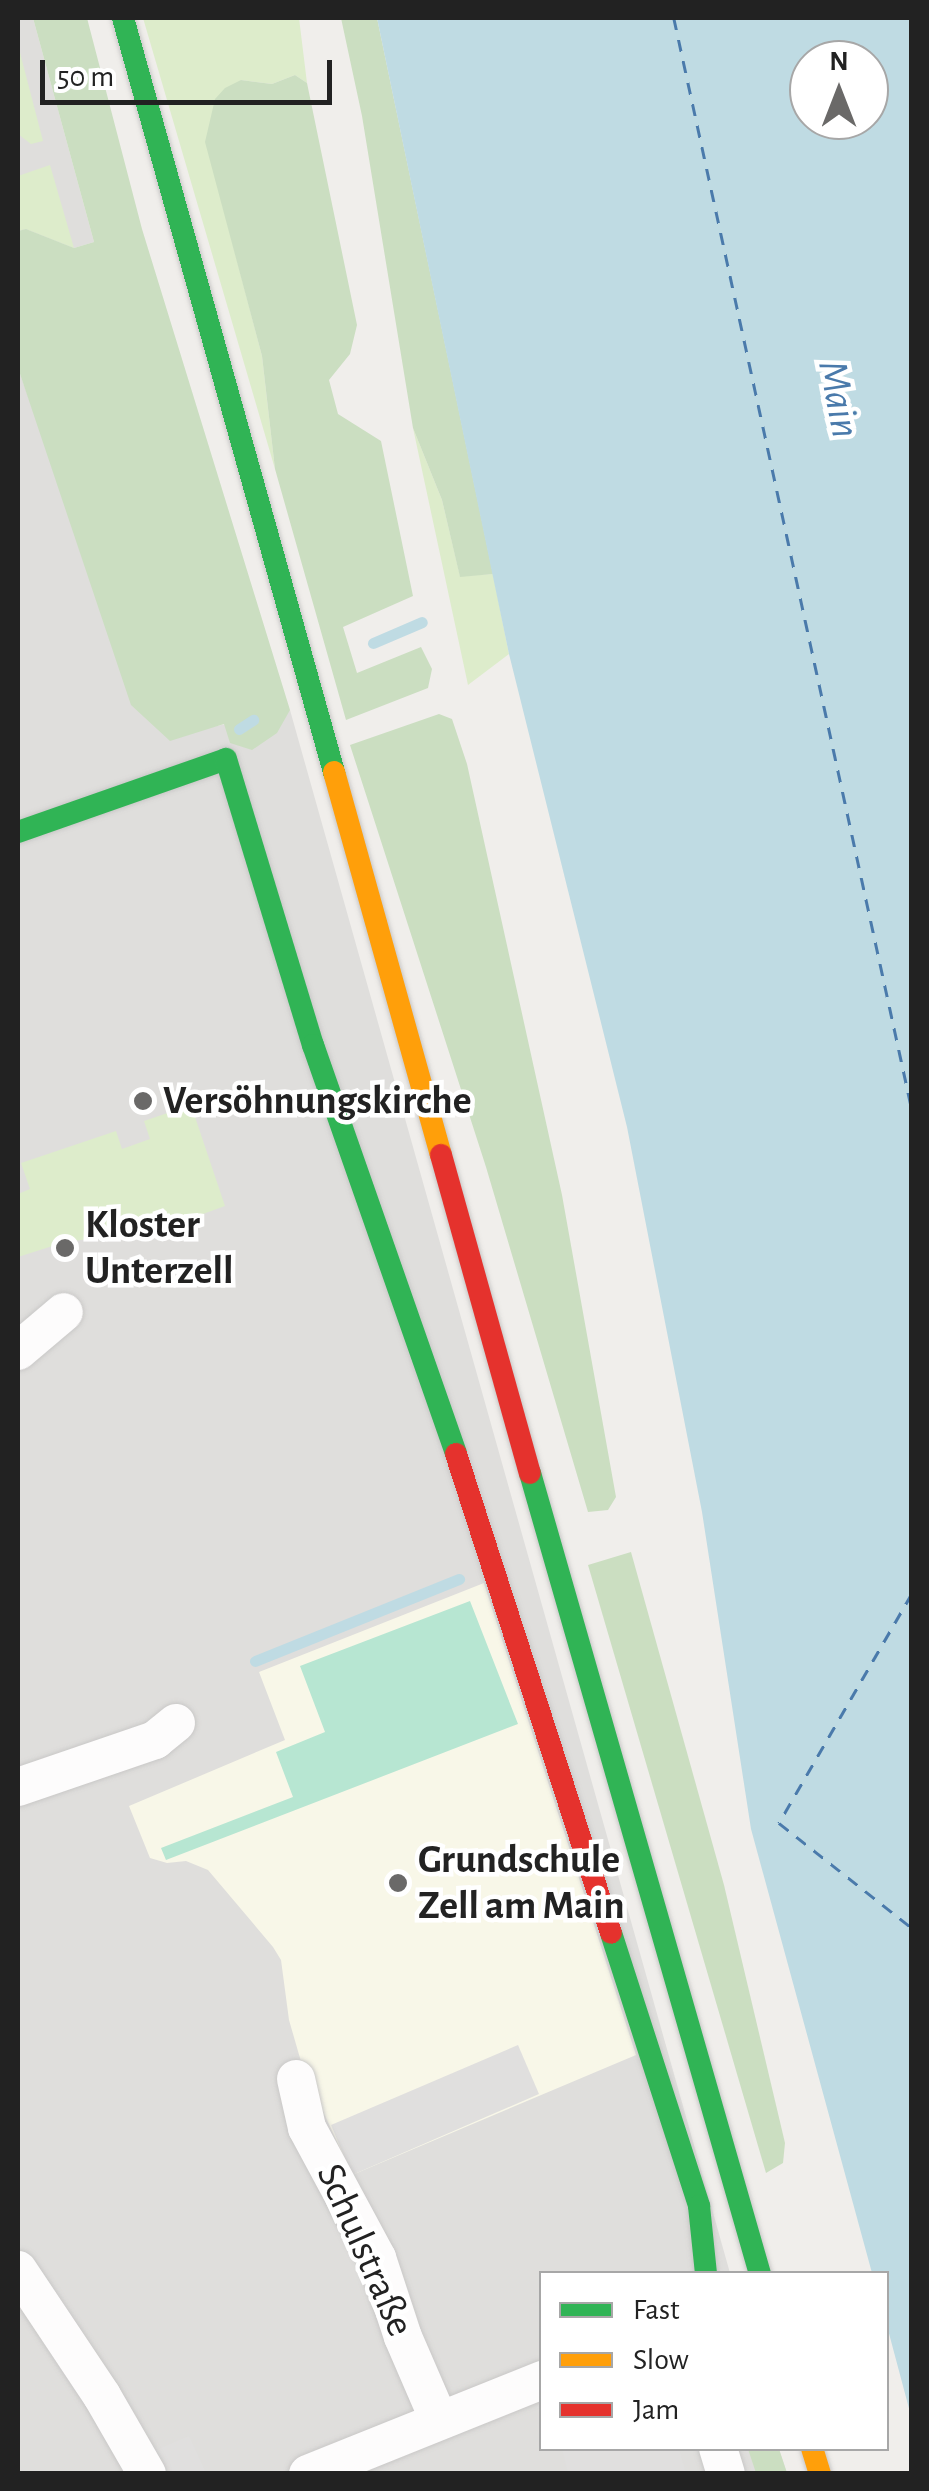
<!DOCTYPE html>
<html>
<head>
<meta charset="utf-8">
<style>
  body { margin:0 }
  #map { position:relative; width:929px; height:2491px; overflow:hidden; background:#f0eeeb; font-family:"Alegreya Sans",sans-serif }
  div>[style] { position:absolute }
  .residential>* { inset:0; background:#dfdedc }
  .education>* { inset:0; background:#f8f7e8 }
  .grass>* { inset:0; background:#ddeccb }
  .forest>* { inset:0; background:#cbdec1 }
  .pitch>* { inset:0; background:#b7e6d2 }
  .parking>* { inset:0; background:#e0dfde }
  .water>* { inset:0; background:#bfdbe3 }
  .stream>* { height:11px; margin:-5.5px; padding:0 5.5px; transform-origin:5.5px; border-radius:5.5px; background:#bfdbe3 }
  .ferry>* { height:2.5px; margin-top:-1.25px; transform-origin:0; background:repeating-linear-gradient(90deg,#4a7aab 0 12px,transparent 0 22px) }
  .roads { filter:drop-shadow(0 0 2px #c9c8c7) drop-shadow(0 0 2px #c9c8c7) }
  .street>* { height:38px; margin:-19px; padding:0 19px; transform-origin:19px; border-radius:19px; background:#fdfcfc }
  .fast>* { height:22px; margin:-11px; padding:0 11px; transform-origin:11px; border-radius:11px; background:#30b455 }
  .slow>* { height:22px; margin:-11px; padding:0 11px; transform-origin:11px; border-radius:11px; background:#ff9f0a }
  .jam>* { height:22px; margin:-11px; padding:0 11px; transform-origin:11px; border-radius:11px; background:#e5322d }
  .dots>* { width:28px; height:28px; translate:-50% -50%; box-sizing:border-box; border:5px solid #fff; border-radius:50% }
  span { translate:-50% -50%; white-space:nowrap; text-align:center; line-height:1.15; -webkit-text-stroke:9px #fff; paint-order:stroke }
  .poi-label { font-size:40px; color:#222; font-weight:700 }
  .left { translate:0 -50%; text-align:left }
  .street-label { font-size:40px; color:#222 }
  .water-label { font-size:42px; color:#4a7aab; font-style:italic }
  .frame { position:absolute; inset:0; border:20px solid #222; pointer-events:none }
  .legend { position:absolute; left:539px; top:2271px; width:350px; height:180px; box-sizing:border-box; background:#fff; border:2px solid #a7a7a7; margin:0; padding:12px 18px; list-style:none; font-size:30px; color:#222 }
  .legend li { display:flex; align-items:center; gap:20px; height:50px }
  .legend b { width:50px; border:2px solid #a7a7a7 }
  .north { position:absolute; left:789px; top:40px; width:100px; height:100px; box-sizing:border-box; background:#fff; border:2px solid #a7a7a7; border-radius:50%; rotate:0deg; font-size:28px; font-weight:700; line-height:40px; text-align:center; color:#222 }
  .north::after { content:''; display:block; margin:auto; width:35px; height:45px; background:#6a6968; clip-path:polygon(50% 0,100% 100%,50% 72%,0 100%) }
  .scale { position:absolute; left:40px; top:60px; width:292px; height:45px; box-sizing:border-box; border:5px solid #222; border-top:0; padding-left:12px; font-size:30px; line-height:35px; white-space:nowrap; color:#222; -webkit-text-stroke:8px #fff; paint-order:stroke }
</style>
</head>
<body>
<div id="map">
  <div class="residential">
    <i style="clip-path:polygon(18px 18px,33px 18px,94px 242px,74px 248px,26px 229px,18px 231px)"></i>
    <i style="clip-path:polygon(18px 368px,73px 524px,203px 729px,290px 710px,730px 2273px,542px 2274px,542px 2448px,779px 2449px,787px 2473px,18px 2473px)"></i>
  </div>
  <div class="education">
    <i style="clip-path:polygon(484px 1583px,636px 2055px,352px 2175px,302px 2065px,289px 2020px,281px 1960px,273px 1947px,208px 1870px,186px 1861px,167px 1863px,150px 1858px,129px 1806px,285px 1740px,259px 1672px)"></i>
  </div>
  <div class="grass">
    <i style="clip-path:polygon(143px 18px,299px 18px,307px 83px,295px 75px,272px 84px,241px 80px,206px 142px,262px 356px,275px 469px)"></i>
    <i style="clip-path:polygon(18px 45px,43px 141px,31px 144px,18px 134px)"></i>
    <i style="clip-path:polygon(50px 165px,74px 248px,26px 229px,18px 231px,18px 176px)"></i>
    <i style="clip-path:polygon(413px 428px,442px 500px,460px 576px,493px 574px,509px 654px,468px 685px)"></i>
    <i style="clip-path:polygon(191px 1105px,225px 1206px,170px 1226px,62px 1243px,18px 1257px,18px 1194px,30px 1189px,21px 1163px,116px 1131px,122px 1149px,150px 1139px,144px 1121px)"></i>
  </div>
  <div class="forest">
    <i style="clip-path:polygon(33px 18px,87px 18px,142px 229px,290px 710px,277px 733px,252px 750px,230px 743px,224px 724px,170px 741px,131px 705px,18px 368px,18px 231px,26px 229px,74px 248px,94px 242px)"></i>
    <i style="clip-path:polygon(341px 18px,377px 18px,493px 574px,460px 577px,442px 500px,413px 428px,362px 116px)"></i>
    <i style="clip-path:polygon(295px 75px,307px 83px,357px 325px,350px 354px,329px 380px,338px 414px,381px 441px,413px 596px,343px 627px,357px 673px,421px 647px,432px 669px,428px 688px,346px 720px,275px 469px,262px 356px,205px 142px,215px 99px,225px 88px,241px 80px,272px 84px)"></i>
    <i style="clip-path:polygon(439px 714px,452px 719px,467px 764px,562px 1195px,616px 1497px,608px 1510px,588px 1512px,486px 1167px,350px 745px)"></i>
    <i style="clip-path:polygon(631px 1552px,724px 1885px,785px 2143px,783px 2163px,766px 2173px,588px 1565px)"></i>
    <i style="clip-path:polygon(748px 2449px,779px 2449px,787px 2473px,756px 2473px)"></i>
  </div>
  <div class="pitch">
    <i style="clip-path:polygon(470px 1601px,518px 1724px,166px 1860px,161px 1848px,293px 1797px,276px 1752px,325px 1732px,300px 1666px)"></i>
  </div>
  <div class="parking">
    <i style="clip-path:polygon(518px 2045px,539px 2094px,352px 2175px,331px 2125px)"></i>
    <i style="clip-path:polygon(189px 2436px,206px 2473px,168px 2473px,149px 2453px)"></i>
    <i style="clip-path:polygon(562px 2449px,679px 2449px,686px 2473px,568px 2473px)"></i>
  </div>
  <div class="water">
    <i style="clip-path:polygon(evenodd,377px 18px,911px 18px,911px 2416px,887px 2326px,886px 2274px,872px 2273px,751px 1829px,702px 1512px,627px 1127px,509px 654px,377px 18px,809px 60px,869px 60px,869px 120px,809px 120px,809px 60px)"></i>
  </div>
  <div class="stream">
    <i style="left:373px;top:643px;width:53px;rotate:-23.2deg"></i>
    <i style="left:239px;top:729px;width:17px;rotate:-33deg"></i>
    <i style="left:255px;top:1661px;width:220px;rotate:-21.9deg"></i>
  </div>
  <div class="ferry">
    <i style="left:674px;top:18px;width:1118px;rotate:77.7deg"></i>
    <i style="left:912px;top:1594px;width:265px;rotate:120.1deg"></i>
    <i style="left:779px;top:1823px;width:169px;rotate:38.3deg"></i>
  </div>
  <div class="roads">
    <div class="street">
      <i style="left:18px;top:1351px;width:60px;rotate:-40.3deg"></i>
      <i style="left:18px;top:1787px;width:145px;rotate:-18.9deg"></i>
      <i style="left:155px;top:1740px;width:27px;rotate:-39deg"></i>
      <i style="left:296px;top:2079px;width:50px;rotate:77.3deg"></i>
      <i style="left:307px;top:2128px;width:148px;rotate:61.7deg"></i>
      <i style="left:377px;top:2258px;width:83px;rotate:71.8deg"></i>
      <i style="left:403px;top:2337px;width:90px;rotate:66.6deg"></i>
      <i style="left:18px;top:2270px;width:151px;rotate:56.3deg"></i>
      <i style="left:102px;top:2396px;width:90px;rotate:60deg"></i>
      <i style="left:718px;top:2448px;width:27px;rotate:73deg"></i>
      <i style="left:308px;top:2474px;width:252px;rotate:-21.9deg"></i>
    </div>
    <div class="fast">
      <i style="left:123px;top:18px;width:783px;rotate:74.37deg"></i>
      <i style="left:18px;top:832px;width:220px;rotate:-19.3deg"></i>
      <i style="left:226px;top:759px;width:299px;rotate:73.1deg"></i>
      <i style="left:313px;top:1045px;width:433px;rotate:70.7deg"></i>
      <i style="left:530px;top:1473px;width:833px;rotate:73.98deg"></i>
      <i style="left:611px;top:1933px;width:287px;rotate:72.1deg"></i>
      <i style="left:699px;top:2206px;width:68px;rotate:84.1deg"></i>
    </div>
    <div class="slow">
      <i style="left:334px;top:772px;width:398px;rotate:74.4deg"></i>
      <i style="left:812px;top:2448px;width:27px;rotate:73deg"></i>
    </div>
    <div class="jam">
      <i style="left:441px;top:1155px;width:330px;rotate:74.4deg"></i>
      <i style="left:456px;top:1454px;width:503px;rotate:72.07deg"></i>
    </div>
  </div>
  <div class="dots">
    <i style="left:143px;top:1101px;background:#6a6968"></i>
    <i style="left:65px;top:1248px;background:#6a6968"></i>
    <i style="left:398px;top:1883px;background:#6a6968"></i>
  </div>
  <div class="poi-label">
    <span class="left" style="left:163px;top:1101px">Versöhnungskirche</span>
    <span class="left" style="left:85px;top:1248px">Kloster<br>Unterzell</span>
    <span class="left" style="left:418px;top:1883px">Grundschule<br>Zell am Main</span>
  </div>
  <div class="street-label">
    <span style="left:365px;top:2250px;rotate:66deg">Schulstraße</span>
  </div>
  <div class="water-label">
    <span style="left:839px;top:399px;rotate:79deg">Main</span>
  </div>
  <div class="frame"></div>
  <ul class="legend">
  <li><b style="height:12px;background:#30b455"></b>Fast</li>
  <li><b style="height:12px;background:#ff9f0a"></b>Slow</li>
  <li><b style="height:12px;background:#e5322d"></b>Jam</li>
  </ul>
  <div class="north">N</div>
  <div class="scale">50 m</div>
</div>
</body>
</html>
